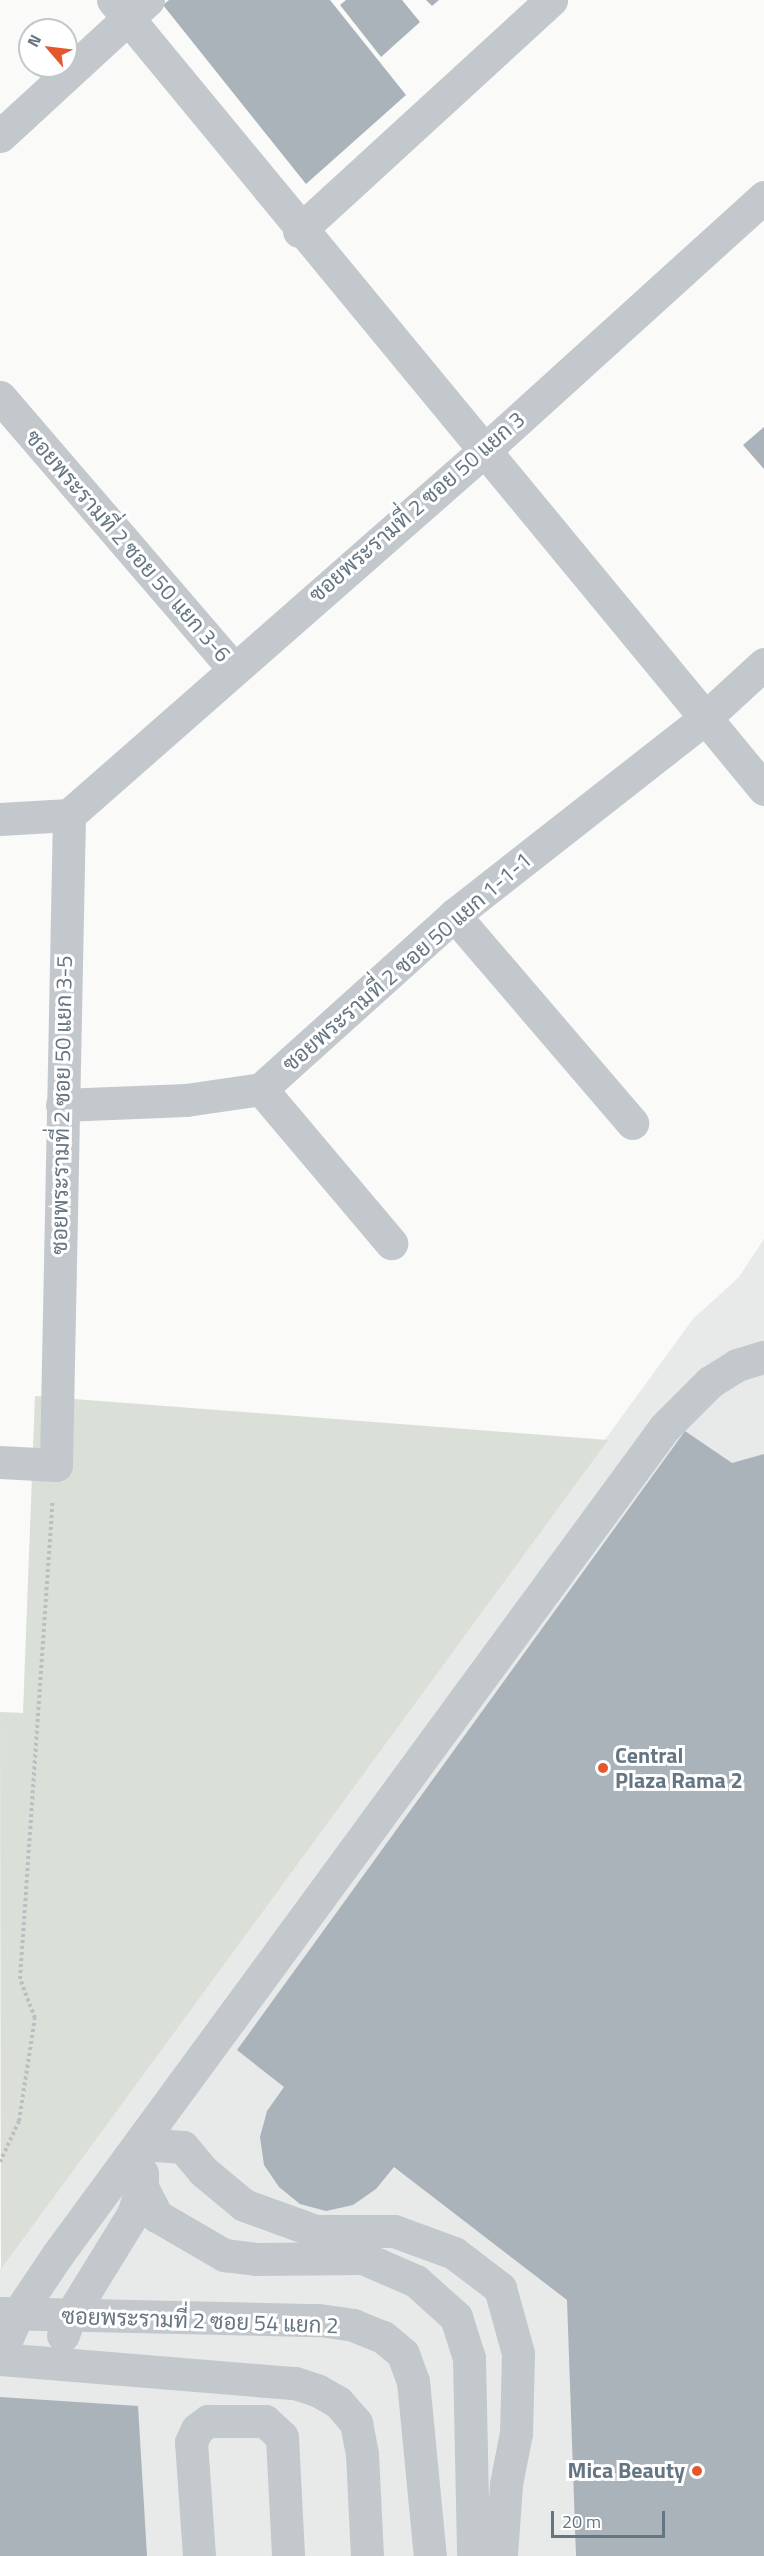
<!DOCTYPE html>
<html>
<head>
<meta charset="utf-8">
<style>
  body { margin:0 }
  #map { position:relative; width:764px; height:2556px; overflow:hidden; background:#fafaf8; font-family:"Titillium Web",Sarabun,sans-serif }
  div>[style] { position:absolute }
  .built>* { inset:0; background:#e8e9e9 }
  .green>* { inset:0; background:#dadfd7 }
  .building>* { inset:0; background:#aab3b9 }
  .path>* { height:4px; margin-top:-2px; transform-origin:0; background:repeating-linear-gradient(90deg,#bbbfc2 0 3px,transparent 0 6px) }
  .minor>* { height:33px; margin:-16.5px; padding:0 16.5px; transform-origin:16.5px; border-radius:16.5px; background:#c3c8cc }
  .dots>* { width:16px; height:16px; translate:-50% -50%; box-sizing:border-box; border:3px solid #fff; border-radius:50% }
  span { translate:-50% -50%; white-space:nowrap; text-align:center; line-height:1.15; -webkit-text-stroke:6px #fff; paint-order:stroke }
  .street-label { font-size:22px; color:#657683 }
  .poi-label { font-size:22px; color:#657683; font-weight:700 }
  .left { translate:0 -50%; text-align:left }
  .right { translate:-100% -50%; text-align:right }
  .north { position:absolute; left:18px; top:18px; width:60px; height:60px; box-sizing:border-box; background:#fff; border:2px solid #c1c8cd; border-radius:50%; rotate:298deg; font-size:16px; font-weight:700; line-height:24px; text-align:center; color:#657683 }
  .north::after { content:''; display:block; margin:auto; width:21px; height:27px; background:#e4572e; clip-path:polygon(50% 0,100% 100%,50% 72%,0 100%) }
  .scale { position:absolute; left:551px; top:2511px; width:114px; height:27px; box-sizing:border-box; border:3px solid #657683; border-top:0; padding-left:8px; font-size:18px; line-height:21px; white-space:nowrap; color:#657683; -webkit-text-stroke:4px #fff; paint-order:stroke }
</style>
</head>
<body>
<div id="map">
  <div class="built">
    <i style="clip-path:polygon(764px 1239px,764px 2556px,0 2556px,0 2269px,693px 1319px,739px 1277px)"></i>
  </div>
  <div class="green">
    <i style="clip-path:polygon(35px 1396px,608px 1440px,1px 2269px,0 1712px,23px 1713px)"></i>
  </div>
  <div class="building">
    <i style="clip-path:polygon(169px 0,330px 0,406px 95px,306px 184px,163px 5px)"></i>
    <i style="clip-path:polygon(346px 0,402px 0,420px 22px,381px 57px,340px 5px)"></i>
    <i style="clip-path:polygon(426px 0,439px 0,432px 6px)"></i>
    <i style="clip-path:polygon(764px 427px,764px 469px,743px 445px)"></i>
    <i style="clip-path:polygon(685px 1431px,732px 1463px,764px 1454px,764px 2556px,576px 2556px,567px 2300px,394px 2167px,376px 2189px,353px 2205px,326px 2211px,300px 2204px,279px 2187px,264px 2165px,260px 2137px,267px 2111px,284px 2087px,237px 2050px)"></i>
    <i style="clip-path:polygon(0 2397px,138px 2406px,147px 2556px,0 2556px)"></i>
  </div>
  <div class="path">
    <i style="left:0;top:2162px;width:45px;rotate:-65.1deg"></i>
    <i style="left:19px;top:2121px;width:104px;rotate:-81.2deg"></i>
    <i style="left:35px;top:2018px;width:42px;rotate:-111deg"></i>
    <i style="left:20px;top:1979px;width:479px;rotate:-86.1deg"></i>
  </div>
  <div class="minor">
    <i style="left:113px;top:0;width:1023px;rotate:50.47deg"></i>
    <i style="left:0;top:136px;width:201px;rotate:-42.6deg"></i>
    <i style="left:299px;top:231px;width:342px;rotate:-42.5deg"></i>
    <i style="left:0;top:397px;width:357px;rotate:49.3deg"></i>
    <i style="left:69px;top:815px;width:555px;rotate:-41.27deg"></i>
    <i style="left:486px;top:449px;width:375px;rotate:-42.2deg"></i>
    <i style="left:0;top:819px;width:69px;rotate:-3.3deg"></i>
    <i style="left:69px;top:815px;width:650px;rotate:91.15deg"></i>
    <i style="left:56px;top:1465px;width:56px;rotate:-176.9deg"></i>
    <i style="left:454px;top:915px;width:274px;rotate:49.4deg"></i>
    <i style="left:261px;top:1089px;width:202px;rotate:49.8deg"></i>
    <i style="left:62px;top:1105px;width:124px;rotate:-2.3deg"></i>
    <i style="left:186px;top:1100px;width:76px;rotate:-8.3deg"></i>
    <i style="left:261px;top:1089px;width:260px;rotate:-42deg"></i>
    <i style="left:454px;top:915px;width:319px;rotate:-38.1deg"></i>
    <i style="left:705px;top:718px;width:80px;rotate:-42.5deg"></i>
    <i style="left:141px;top:2144px;width:42px;rotate:4.1deg"></i>
    <i style="left:183px;top:2147px;width:31px;rotate:50deg"></i>
    <i style="left:203px;top:2171px;width:53px;rotate:39.7deg"></i>
    <i style="left:244px;top:2205px;width:76px;rotate:20.1deg"></i>
    <i style="left:315px;top:2231px;width:79px"></i>
    <i style="left:394px;top:2231px;width:64px;rotate:20.1deg"></i>
    <i style="left:454px;top:2253px;width:58px;rotate:37.3deg"></i>
    <i style="left:500px;top:2288px;width:67px;rotate:74.5deg"></i>
    <i style="left:518px;top:2353px;width:80px;rotate:91.4deg"></i>
    <i style="left:516px;top:2433px;width:52px;rotate:101.1deg"></i>
    <i style="left:506px;top:2484px;width:72px;rotate:94deg"></i>
    <i style="left:142px;top:2187px;width:33px;rotate:63deg"></i>
    <i style="left:157px;top:2216px;width:78px;rotate:30.2deg"></i>
    <i style="left:224px;top:2255px;width:32px;rotate:7deg"></i>
    <i style="left:256px;top:2259px;width:107px;rotate:-0.5deg"></i>
    <i style="left:363px;top:2258px;width:58px;rotate:23.5deg"></i>
    <i style="left:416px;top:2281px;width:54px;rotate:42deg"></i>
    <i style="left:456px;top:2317px;width:43px;rotate:72.4deg"></i>
    <i style="left:469px;top:2358px;width:198px;rotate:88.8deg"></i>
    <i style="left:0;top:2313px;width:319px;rotate:1.3deg"></i>
    <i style="left:319px;top:2320px;width:34px;rotate:8deg"></i>
    <i style="left:353px;top:2325px;width:32px;rotate:22deg"></i>
    <i style="left:383px;top:2337px;width:26px;rotate:40deg"></i>
    <i style="left:403px;top:2354px;width:29px;rotate:70deg"></i>
    <i style="left:413px;top:2381px;width:176px;rotate:84.5deg"></i>
    <i style="left:63px;top:2335px;width:18px;rotate:-71deg"></i>
    <i style="left:69px;top:2318px;width:122px;rotate:-58.4deg"></i>
    <i style="left:133px;top:2214px;width:28px;rotate:-72deg"></i>
    <i style="left:142px;top:2187px;width:14px;rotate:-90deg"></i>
    <i style="left:0;top:2354px;width:43px;rotate:-66.4deg"></i>
    <i style="left:17px;top:2315px;width:73px;rotate:-56.1deg"></i>
    <i style="left:58px;top:2254px;width:1024px;rotate:-53.73deg"></i>
    <i style="left:664px;top:1428px;width:65px;rotate:-45deg"></i>
    <i style="left:710px;top:1382px;width:32px;rotate:-32deg"></i>
    <i style="left:737px;top:1365px;width:28px;rotate:-17deg"></i>
    <i style="left:0;top:2359px;width:296px;rotate:4.7deg"></i>
    <i style="left:295px;top:2383px;width:23px;rotate:18deg"></i>
    <i style="left:317px;top:2390px;width:24px;rotate:30deg"></i>
    <i style="left:338px;top:2402px;width:28px;rotate:49deg"></i>
    <i style="left:356px;top:2423px;width:32px;rotate:79deg"></i>
    <i style="left:362px;top:2454px;width:102px;rotate:87.2deg"></i>
    <i style="left:199px;top:2556px;width:114px;rotate:-94deg"></i>
    <i style="left:191px;top:2442px;width:14px;rotate:-65deg"></i>
    <i style="left:197px;top:2429px;width:14px;rotate:-36deg"></i>
    <i style="left:208px;top:2421px;width:57px"></i>
    <i style="left:265px;top:2421px;width:23px;rotate:43deg"></i>
    <i style="left:282px;top:2437px;width:119px;rotate:87.1deg"></i>
  </div>
  <div class="dots">
    <i style="left:603px;top:1768px;background:#e4572e"></i>
    <i style="left:697px;top:2471px;background:#e4572e"></i>
  </div>
  <div class="street-label">
    <span style="left:417px;top:507px;rotate:-41deg">ซอยพระรามที่ 2 ซอย 50 แยก 3</span>
    <span style="left:128px;top:546px;rotate:49deg">ซอยพระรามที่ 2 ซอย 50 แยก 3-6</span>
    <span style="left:407px;top:962px;rotate:-41deg">ซอยพระรามที่ 2 ซอย 50 แยก 1-1-1</span>
    <span style="left:62px;top:1105px;rotate:-89deg">ซอยพระรามที่ 2 ซอย 50 แยก 3-5</span>
    <span style="left:200px;top:2321px;rotate:2deg">ซอยพระรามที่ 2 ซอย 54 แยก 2</span>
  </div>
  <div class="poi-label">
    <span class="left" style="left:615px;top:1768px">Central<br>Plaza Rama 2</span>
    <span class="right" style="left:685px;top:2471px">Mica Beauty</span>
  </div>
  <div class="north">N</div>
  <div class="scale">20 m</div>
</div>
</body>
</html>
